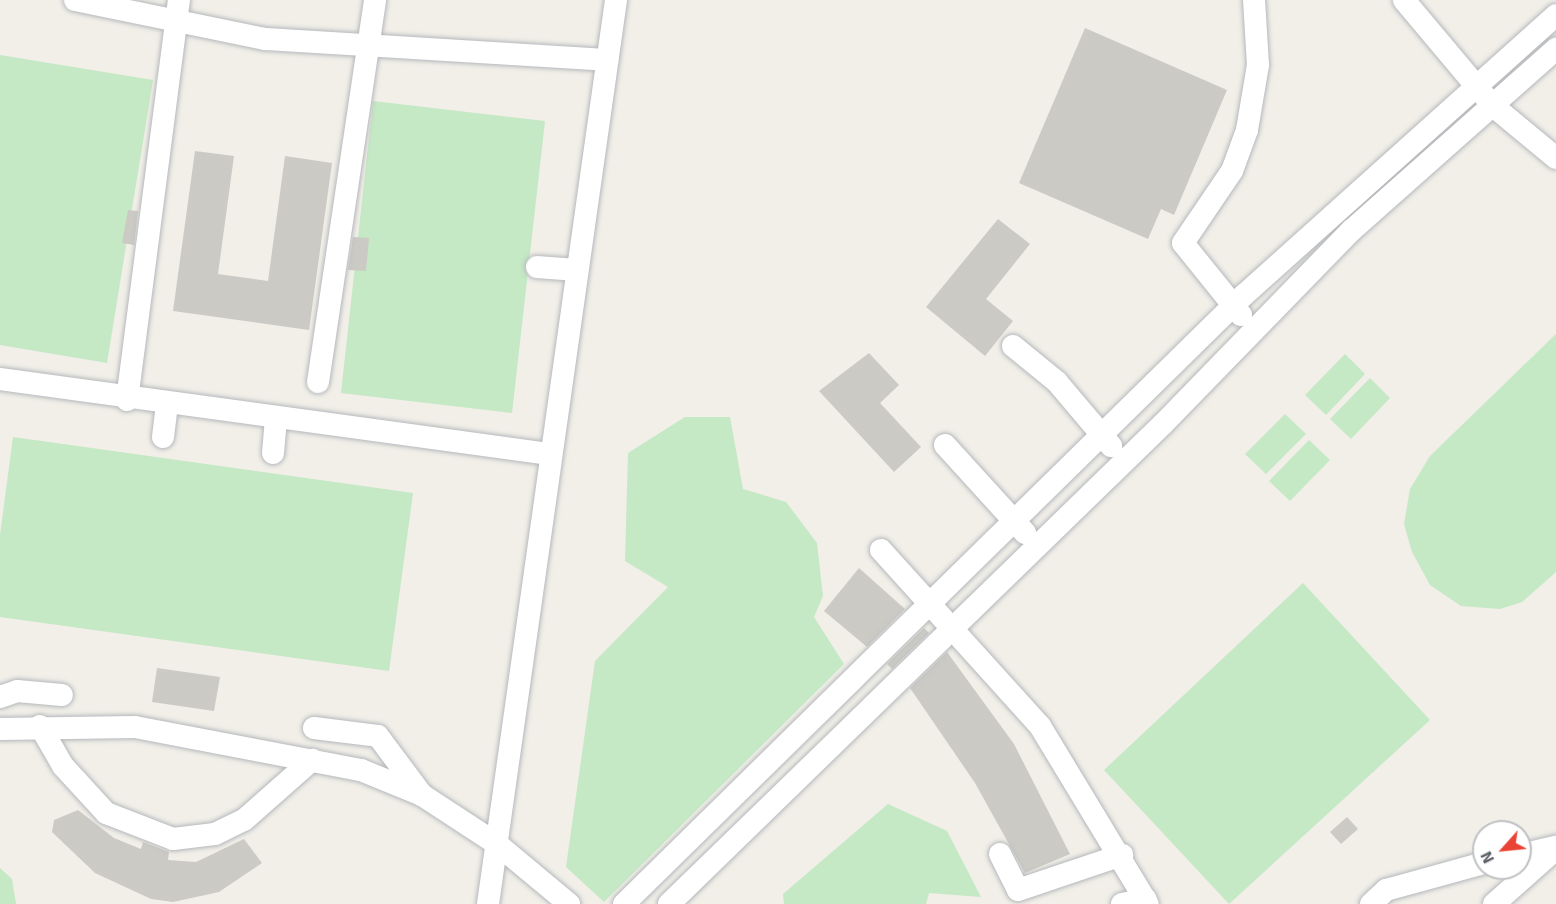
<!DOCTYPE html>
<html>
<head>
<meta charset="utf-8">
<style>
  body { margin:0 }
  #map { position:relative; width:1556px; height:904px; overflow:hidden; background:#f1efe8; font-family:Signika,sans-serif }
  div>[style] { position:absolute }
  .green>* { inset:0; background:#c5e8c5 }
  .building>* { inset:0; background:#cccac5 }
  .roads { filter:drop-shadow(0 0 2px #b5b8bc) drop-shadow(0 0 2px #b5b8bc) }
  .minor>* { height:22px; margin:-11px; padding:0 11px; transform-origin:11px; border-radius:11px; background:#fff }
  span { translate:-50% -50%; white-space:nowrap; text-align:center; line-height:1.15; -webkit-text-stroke:4.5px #fff; paint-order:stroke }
  .north { position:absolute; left:1472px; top:820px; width:60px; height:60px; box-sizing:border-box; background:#fff; border:2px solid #bfc1c3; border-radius:50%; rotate:243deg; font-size:16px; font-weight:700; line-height:24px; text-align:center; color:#5f6368 }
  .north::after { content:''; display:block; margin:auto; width:21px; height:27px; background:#ea4335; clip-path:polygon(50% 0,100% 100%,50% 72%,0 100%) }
</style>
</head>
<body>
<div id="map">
  <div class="green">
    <i style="clip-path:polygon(0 55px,153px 80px,107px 363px,0 345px)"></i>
    <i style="clip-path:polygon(373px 101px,545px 121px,512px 413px,341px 393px)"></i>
    <i style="clip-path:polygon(1556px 334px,1556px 572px,1522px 602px,1500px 609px,1461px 606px,1430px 585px,1412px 552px,1404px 524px,1410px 489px,1430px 456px)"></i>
    <i style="clip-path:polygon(1345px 354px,1365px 374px,1326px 415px,1305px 395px)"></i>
    <i style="clip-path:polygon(1370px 378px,1390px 398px,1351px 439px,1330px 419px)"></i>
    <i style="clip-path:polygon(1285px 414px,1306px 434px,1266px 474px,1245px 454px)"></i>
    <i style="clip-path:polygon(685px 417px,730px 417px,743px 489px,786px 502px,817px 543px,823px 596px,814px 617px,844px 664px,604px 902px,566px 867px,595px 661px,668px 587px,625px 561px,628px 453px)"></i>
    <i style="clip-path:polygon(13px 437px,413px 493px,389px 671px,0 617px,0 535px)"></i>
    <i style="clip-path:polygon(1309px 440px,1330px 460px,1290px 501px,1269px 481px)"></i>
    <i style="clip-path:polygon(1303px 583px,1430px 720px,1229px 904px,1104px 770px)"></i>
    <i style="clip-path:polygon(888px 804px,947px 831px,981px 897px,929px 893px,926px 904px,784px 904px,783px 894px)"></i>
    <i style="clip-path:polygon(0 868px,12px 879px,16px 904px,0 904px)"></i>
  </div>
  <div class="building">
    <i style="clip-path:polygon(1085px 28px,1227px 90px,1174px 215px,1161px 209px,1148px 239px,1019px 183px)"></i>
    <i style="clip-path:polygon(195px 151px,234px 156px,218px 274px,268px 281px,285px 156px,332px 163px,309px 330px,173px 311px)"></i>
    <i style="clip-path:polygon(128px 210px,138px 211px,134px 245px,122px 243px)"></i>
    <i style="clip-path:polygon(998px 219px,1030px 244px,986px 299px,1013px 321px,985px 356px,926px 307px)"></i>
    <i style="clip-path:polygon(353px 237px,369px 238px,366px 271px,348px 270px)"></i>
    <i style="clip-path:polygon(869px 353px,899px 385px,880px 403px,921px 447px,894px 472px,819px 391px)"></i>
    <i style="clip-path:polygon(859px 568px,905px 609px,867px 647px,824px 611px)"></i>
    <i style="clip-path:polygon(924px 628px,929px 633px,892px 669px,887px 664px)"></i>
    <i style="clip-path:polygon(947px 652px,1014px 744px,1070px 854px,1025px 873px,975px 783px,910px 688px)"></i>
    <i style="clip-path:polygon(157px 668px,220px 677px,214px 711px,152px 702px)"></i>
    <i style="clip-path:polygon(78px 810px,114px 838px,141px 849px,143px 842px,169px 852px,168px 860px,196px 862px,244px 839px,262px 863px,219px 892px,173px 902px,151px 899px,95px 873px,52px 832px,54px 820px)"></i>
    <i style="clip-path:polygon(1347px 817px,1358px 829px,1341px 844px,1330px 832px)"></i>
  </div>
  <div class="roads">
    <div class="minor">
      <i style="left:75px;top:0;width:194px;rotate:11.6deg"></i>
      <i style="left:265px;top:39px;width:343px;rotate:3.5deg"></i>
      <i style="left:1404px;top:0;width:137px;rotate:50deg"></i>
      <i style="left:1492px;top:105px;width:83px;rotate:39.6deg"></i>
      <i style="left:537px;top:267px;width:40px;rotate:4.3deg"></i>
      <i style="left:1241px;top:315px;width:92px;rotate:-128.9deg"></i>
      <i style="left:1183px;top:243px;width:87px;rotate:-55.8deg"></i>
      <i style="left:1232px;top:171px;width:44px;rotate:-69.9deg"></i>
      <i style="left:1247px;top:130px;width:66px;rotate:-80.4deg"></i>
      <i style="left:1258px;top:65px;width:65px;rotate:-93.5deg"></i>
      <i style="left:1013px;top:346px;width:57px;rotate:39.3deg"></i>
      <i style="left:1057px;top:382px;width:84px;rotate:49.8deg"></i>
      <i style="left:0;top:379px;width:555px;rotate:7.77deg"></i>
      <i style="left:318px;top:382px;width:386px;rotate:-81.5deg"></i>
      <i style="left:127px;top:400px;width:403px;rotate:-82.6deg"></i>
      <i style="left:163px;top:437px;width:32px;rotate:-83deg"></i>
      <i style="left:945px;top:445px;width:119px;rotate:47.7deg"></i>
      <i style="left:273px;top:453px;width:35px;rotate:-85deg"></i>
      <i style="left:881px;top:550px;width:237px;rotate:47.9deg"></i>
      <i style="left:1040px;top:726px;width:208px;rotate:58.8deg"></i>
      <i style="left:0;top:697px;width:18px;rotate:-19deg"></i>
      <i style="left:17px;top:691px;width:45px;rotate:5.1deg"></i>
      <i style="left:40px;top:726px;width:46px;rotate:60.1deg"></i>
      <i style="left:63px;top:766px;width:64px;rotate:47.5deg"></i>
      <i style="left:106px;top:813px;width:72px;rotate:21.2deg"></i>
      <i style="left:173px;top:839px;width:42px;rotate:-6.8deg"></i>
      <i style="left:215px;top:834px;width:32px;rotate:-26deg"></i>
      <i style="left:244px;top:820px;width:91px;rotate:-41.4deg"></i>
      <i style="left:314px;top:728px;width:64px;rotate:7.1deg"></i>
      <i style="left:378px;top:736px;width:74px;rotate:53.3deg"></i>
      <i style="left:0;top:729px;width:135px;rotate:-0.8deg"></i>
      <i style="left:135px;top:727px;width:230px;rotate:10.8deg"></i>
      <i style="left:361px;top:770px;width:66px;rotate:22.3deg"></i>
      <i style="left:422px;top:795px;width:90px;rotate:33.2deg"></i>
      <i style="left:497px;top:844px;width:94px;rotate:39.8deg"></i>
      <i style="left:1000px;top:854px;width:40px;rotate:63.4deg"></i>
      <i style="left:1018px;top:890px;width:110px;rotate:-18.6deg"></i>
      <i style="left:1520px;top:855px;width:37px;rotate:-13deg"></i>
      <i style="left:488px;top:904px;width:913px;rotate:-81.94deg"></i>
      <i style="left:624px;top:904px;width:869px;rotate:-44.49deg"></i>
      <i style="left:1244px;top:295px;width:419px;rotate:-41.9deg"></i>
      <i style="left:669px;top:904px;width:690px;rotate:-44.18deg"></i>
      <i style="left:1164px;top:423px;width:269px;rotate:-45.8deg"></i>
      <i style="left:1352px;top:230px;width:273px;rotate:-41.6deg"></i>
      <i style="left:1122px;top:904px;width:24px;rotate:-12deg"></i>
      <i style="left:1371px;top:904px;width:21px;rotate:-43deg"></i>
      <i style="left:1386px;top:890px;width:102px;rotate:-15.4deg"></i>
      <i style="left:1494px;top:904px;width:83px;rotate:-41.6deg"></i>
    </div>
  </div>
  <div class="north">N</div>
</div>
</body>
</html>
